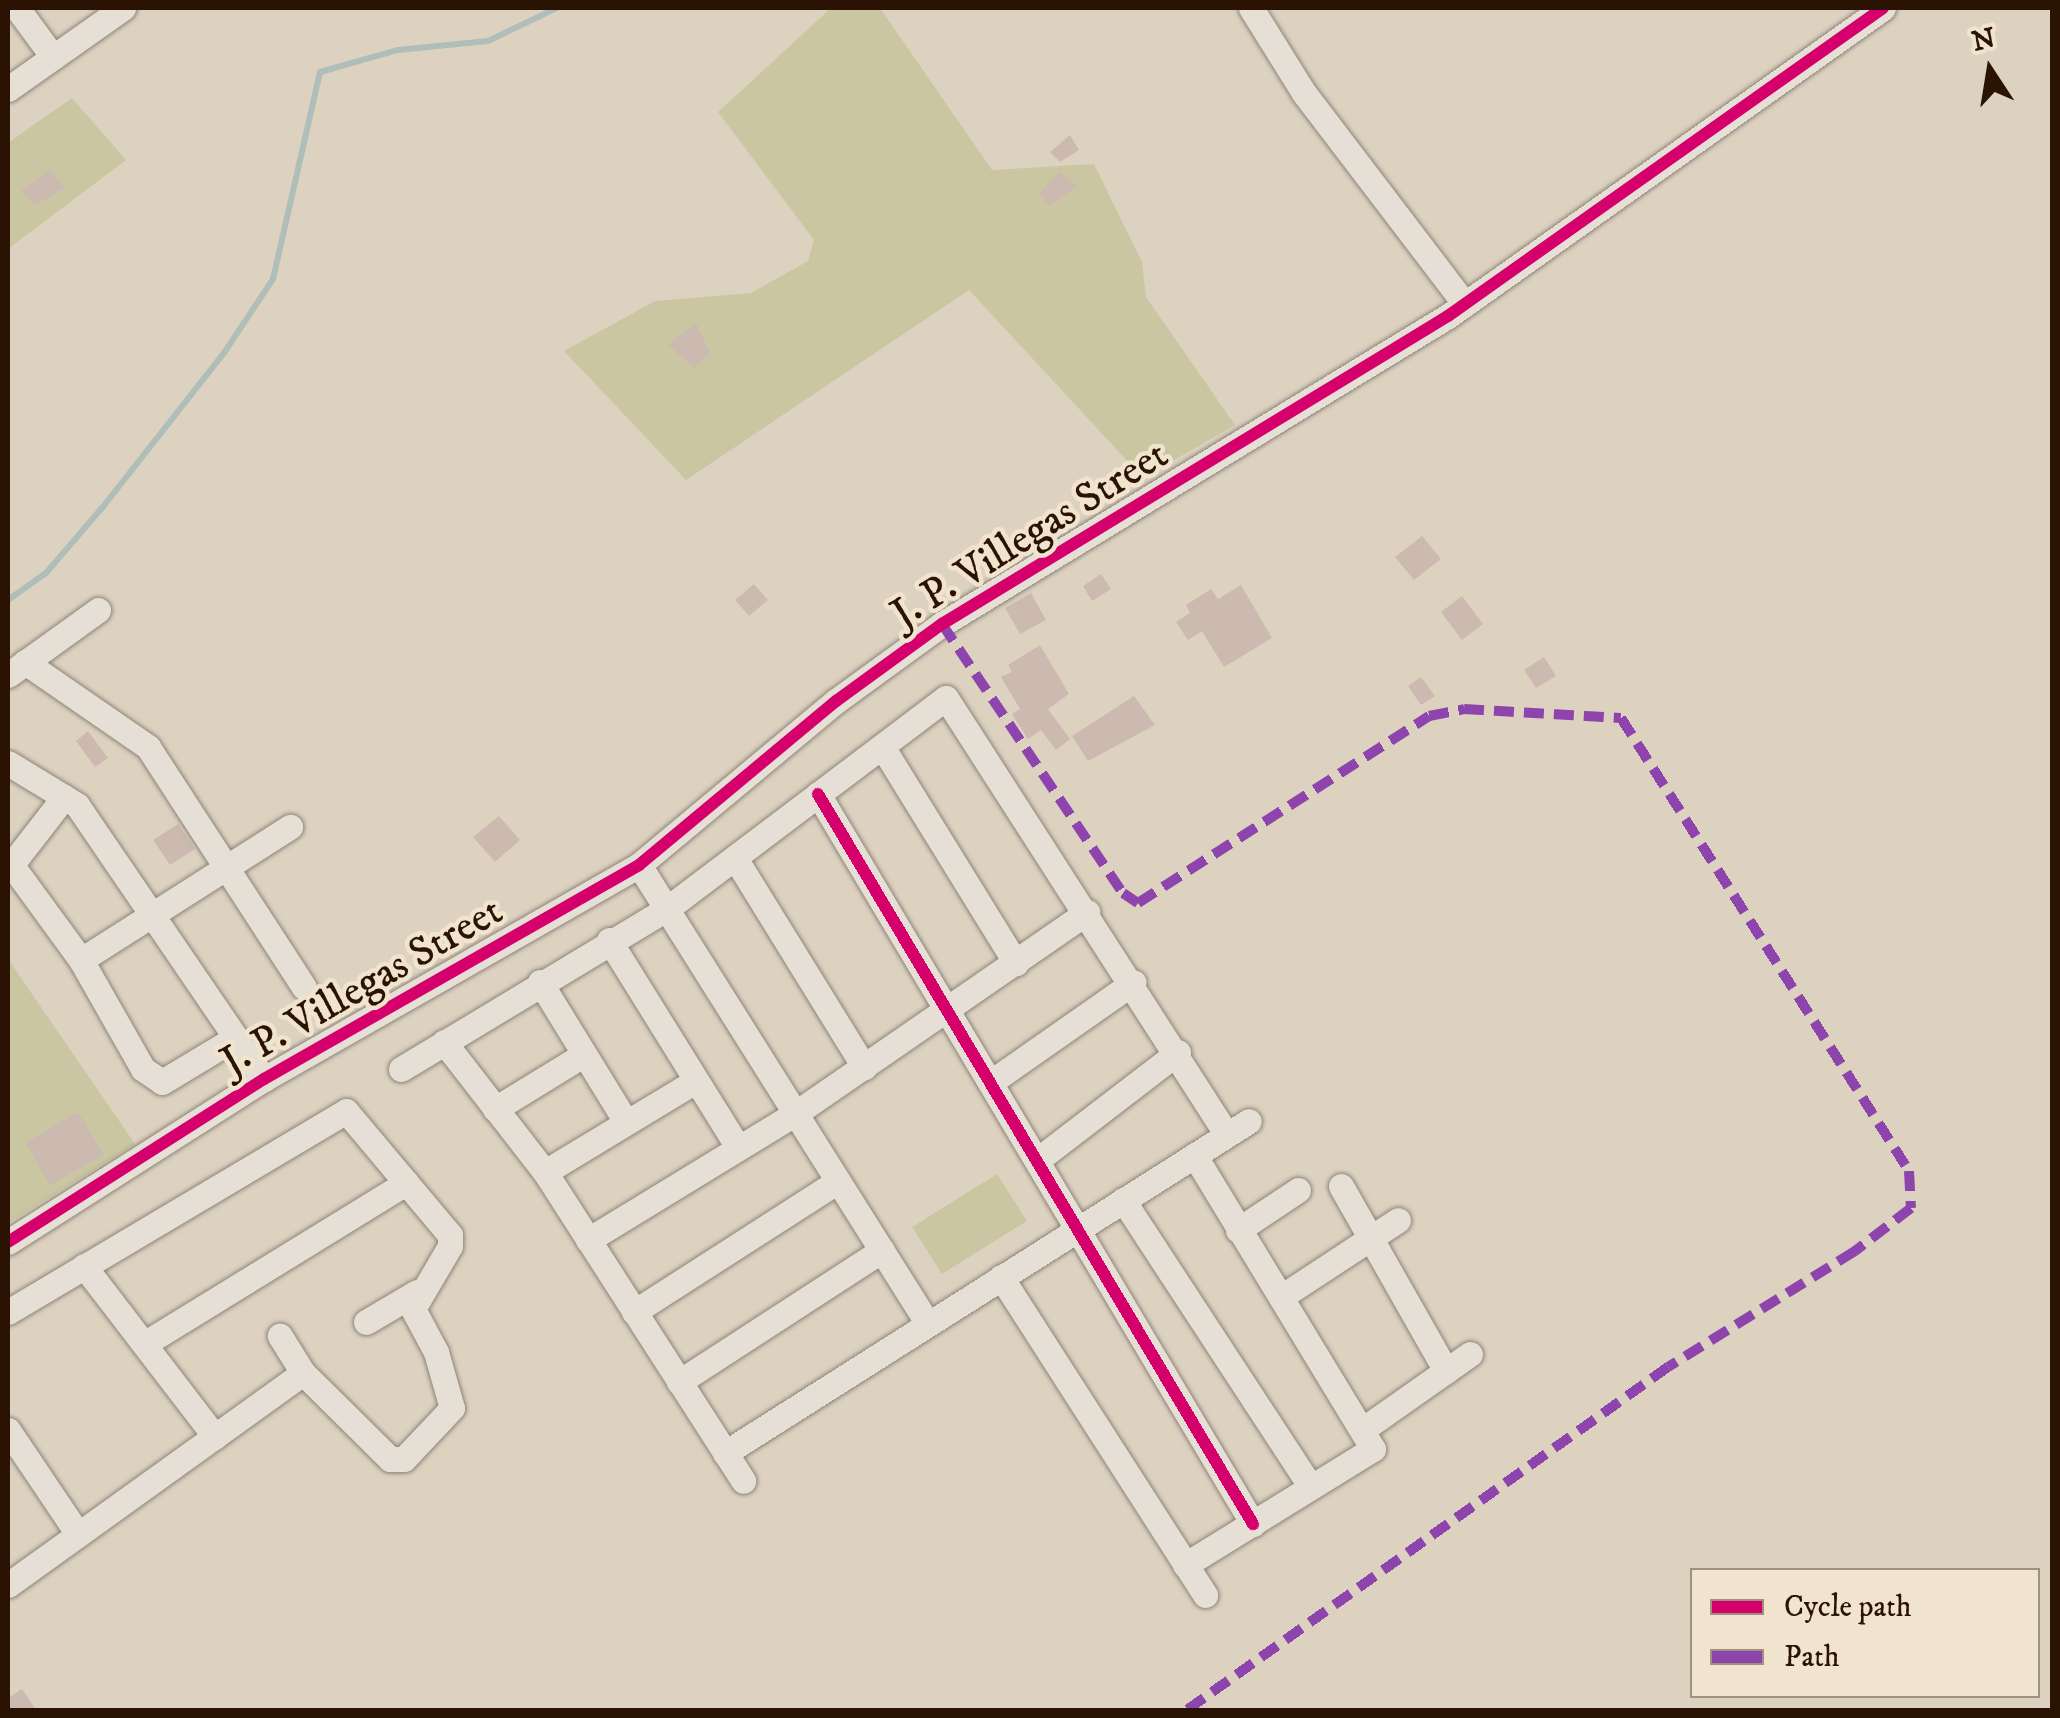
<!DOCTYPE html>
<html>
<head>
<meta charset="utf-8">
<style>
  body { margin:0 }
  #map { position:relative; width:2060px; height:1718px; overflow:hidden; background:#ddd2c0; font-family:"IM FELL DW Pica",serif }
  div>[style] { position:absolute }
  .green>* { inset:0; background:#cac6a2 }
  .stream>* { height:6px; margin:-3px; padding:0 3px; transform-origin:3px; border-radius:3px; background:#b0beba }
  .building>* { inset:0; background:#ccb9af }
  .roads { filter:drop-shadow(0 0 2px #8d8478) drop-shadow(0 0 2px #8d8478) }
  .minor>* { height:25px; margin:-12.5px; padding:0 12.5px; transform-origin:12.5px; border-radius:12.5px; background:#e5dfd5 }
  .quiet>* { height:10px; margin-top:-5px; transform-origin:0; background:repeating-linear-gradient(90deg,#8e44ad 0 20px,transparent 0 30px) }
  .cycleway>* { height:12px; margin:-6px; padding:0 6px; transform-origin:6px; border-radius:6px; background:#d6006c }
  span { translate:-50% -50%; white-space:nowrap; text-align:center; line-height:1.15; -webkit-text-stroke:9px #f1e4ce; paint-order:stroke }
  .street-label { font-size:42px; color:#2a1303 }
  .frame { position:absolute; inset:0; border:10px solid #2a1303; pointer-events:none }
  .legend { position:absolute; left:1690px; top:1568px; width:350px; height:130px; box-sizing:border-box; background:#f1e4ce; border:2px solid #a1907d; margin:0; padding:12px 18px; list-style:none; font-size:30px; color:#2a1303 }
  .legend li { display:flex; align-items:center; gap:20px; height:50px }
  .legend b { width:50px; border:2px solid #a1907d }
  .north { position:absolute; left:1940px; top:20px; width:100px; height:100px; -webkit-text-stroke:8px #f1e4ce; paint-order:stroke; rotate:348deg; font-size:28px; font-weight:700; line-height:40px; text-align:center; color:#2a1303 }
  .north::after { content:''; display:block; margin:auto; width:35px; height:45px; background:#2a1303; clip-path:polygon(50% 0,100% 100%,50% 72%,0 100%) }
</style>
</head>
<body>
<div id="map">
  <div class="green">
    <i style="clip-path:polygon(831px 8px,880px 8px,992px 170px,1094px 164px,1142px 262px,1146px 297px,1235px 425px,1143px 478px,969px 290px,686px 480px,564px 351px,655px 301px,751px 293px,808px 261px,814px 240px,718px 112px)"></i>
    <i style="clip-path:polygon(72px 98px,126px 160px,8px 249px,8px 143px)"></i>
    <i style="clip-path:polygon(8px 959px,135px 1144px,8px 1223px)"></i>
    <i style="clip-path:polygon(997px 1174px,1027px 1221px,942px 1274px,912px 1227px)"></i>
  </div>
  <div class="stream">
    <i style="left:8px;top:600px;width:47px;rotate:-35.4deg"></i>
    <i style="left:46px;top:573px;width:86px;rotate:-49.3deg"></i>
    <i style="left:102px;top:508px;width:197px;rotate:-51.8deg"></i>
    <i style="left:224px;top:353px;width:89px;rotate:-56.5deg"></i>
    <i style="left:273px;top:279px;width:212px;rotate:-77.2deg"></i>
    <i style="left:320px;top:72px;width:81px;rotate:-15.8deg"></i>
    <i style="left:398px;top:50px;width:90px;rotate:-5.7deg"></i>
    <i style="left:488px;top:41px;width:76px;rotate:-25.6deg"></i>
  </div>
  <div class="building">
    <i style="clip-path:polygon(1070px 135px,1079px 150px,1060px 162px,1050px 152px)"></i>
    <i style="clip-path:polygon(50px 170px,65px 188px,35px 205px,21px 190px)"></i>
    <i style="clip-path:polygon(1059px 172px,1077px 186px,1050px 206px,1038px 194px)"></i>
    <i style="clip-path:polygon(696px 323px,710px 353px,694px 368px,668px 345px)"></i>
    <i style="clip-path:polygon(1422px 536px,1441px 559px,1414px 580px,1395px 557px)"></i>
    <i style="clip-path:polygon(1101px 574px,1111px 589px,1092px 601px,1083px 586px)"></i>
    <i style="clip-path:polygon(754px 584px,768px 600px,749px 616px,735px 600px)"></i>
    <i style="clip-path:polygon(1241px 585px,1272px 638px,1224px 667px,1202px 631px,1188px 640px,1176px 622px,1190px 613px,1186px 605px,1211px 589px,1218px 599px)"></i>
    <i style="clip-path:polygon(1031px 593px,1046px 620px,1020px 634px,1005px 608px)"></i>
    <i style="clip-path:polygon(1462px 596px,1483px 624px,1462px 640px,1441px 612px)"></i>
    <i style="clip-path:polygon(1040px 645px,1069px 694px,1048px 709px,1070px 739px,1056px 750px,1041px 730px,1028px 739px,1012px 714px,1020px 709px,1001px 677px,1012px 672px,1008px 665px)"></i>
    <i style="clip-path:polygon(1544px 657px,1556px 676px,1536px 688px,1524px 670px)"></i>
    <i style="clip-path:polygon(1421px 677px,1435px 696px,1421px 705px,1408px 686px)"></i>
    <i style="clip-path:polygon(1134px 696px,1155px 725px,1088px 761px,1072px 736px)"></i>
    <i style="clip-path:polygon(88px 731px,108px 758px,95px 767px,76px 741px)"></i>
    <i style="clip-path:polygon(499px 816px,520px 840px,495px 862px,473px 837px)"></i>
    <i style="clip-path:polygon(178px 824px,195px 849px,170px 865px,153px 840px)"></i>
    <i style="clip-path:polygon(78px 1112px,104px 1155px,50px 1185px,25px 1143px)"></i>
    <i style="clip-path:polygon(22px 1689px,36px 1710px,8px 1710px,8px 1698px)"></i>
  </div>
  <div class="roads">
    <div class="minor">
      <i style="left:17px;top:8px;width:61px;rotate:53.7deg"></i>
      <i style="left:1251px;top:8px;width:100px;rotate:58.1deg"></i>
      <i style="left:1304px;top:93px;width:265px;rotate:52.7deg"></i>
      <i style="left:8px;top:89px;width:141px;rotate:-35.2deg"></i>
      <i style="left:25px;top:662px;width:150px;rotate:34.6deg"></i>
      <i style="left:148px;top:747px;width:286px;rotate:57deg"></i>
      <i style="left:8px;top:675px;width:111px;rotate:-35.8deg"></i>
      <i style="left:883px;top:748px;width:253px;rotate:58.3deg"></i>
      <i style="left:8px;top:763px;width:81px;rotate:31.3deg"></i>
      <i style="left:77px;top:805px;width:332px;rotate:55.7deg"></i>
      <i style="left:818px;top:794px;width:850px;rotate:59.21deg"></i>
      <i style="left:735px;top:858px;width:246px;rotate:58.3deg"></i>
      <i style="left:8px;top:860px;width:124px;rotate:53.9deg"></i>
      <i style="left:81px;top:960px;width:125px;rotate:60.4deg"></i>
      <i style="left:143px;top:1069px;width:23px;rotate:34deg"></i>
      <i style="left:162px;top:1082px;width:85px;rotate:-31.1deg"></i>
      <i style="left:12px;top:864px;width:85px;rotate:-52.2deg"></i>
      <i style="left:639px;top:865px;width:542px;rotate:57.8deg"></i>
      <i style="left:609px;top:940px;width:243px;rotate:58.1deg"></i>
      <i style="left:81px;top:960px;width:248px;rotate:-32.5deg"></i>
      <i style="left:540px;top:982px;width:164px;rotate:58.4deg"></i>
      <i style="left:444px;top:1042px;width:165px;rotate:52.2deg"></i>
      <i style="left:545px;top:1172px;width:175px;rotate:-31.2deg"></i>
      <i style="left:401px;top:1069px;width:312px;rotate:-31.1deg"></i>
      <i style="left:668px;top:908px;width:348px;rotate:-37.1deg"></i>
      <i style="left:946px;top:698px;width:516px;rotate:57.26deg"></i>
      <i style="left:991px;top:1082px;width:174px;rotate:-35deg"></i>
      <i style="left:495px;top:1109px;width:103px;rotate:-31.5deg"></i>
      <i style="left:1040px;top:1158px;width:174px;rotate:-37.5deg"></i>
      <i style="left:545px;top:1172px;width:367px;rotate:57.3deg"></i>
      <i style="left:1341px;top:1186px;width:213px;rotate:60.4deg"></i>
      <i style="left:1123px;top:1200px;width:343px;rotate:56.8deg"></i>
      <i style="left:1238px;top:1230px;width:72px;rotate:-33.7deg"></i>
      <i style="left:588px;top:1240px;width:244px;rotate:-31.4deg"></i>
      <i style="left:796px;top:1113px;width:354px;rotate:-34.6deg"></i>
      <i style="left:8px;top:1242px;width:303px;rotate:-32.5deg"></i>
      <i style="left:264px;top:1079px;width:432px;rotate:-29.7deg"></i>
      <i style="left:639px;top:865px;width:256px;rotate:-39.8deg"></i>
      <i style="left:836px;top:701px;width:131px;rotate:-36deg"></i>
      <i style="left:942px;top:624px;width:592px;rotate:-31.33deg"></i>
      <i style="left:1448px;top:316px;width:533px;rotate:-35.3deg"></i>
      <i style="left:84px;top:1266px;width:215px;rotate:52.5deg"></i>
      <i style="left:1001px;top:1277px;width:378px;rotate:57.3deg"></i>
      <i style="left:1281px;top:1297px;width:140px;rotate:-33.3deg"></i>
      <i style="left:8px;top:1312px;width:393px;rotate:-30.7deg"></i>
      <i style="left:346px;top:1111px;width:162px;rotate:50deg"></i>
      <i style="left:450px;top:1235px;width:11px;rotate:90deg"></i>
      <i style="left:450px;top:1246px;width:73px;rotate:120.4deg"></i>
      <i style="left:413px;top:1309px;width:49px;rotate:61.9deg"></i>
      <i style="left:436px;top:1352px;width:58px;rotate:74.1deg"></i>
      <i style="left:452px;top:1408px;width:70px;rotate:133.3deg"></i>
      <i style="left:404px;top:1459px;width:14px;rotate:180deg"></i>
      <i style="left:390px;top:1459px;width:122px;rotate:-135.3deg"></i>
      <i style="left:303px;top:1373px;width:44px;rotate:-121.9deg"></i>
      <i style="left:634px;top:1312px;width:242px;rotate:-32.7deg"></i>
      <i style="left:366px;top:1322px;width:59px;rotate:-30.5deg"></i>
      <i style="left:144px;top:1344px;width:308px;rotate:-31.6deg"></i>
      <i style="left:679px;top:1382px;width:242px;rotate:-33deg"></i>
      <i style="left:8px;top:1430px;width:125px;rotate:56.1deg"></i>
      <i style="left:1362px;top:1430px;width:132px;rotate:-35.1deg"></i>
      <i style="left:725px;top:1453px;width:620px;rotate:-32.36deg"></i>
      <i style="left:1185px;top:1565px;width:221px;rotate:-31.7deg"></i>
      <i style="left:1373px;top:1449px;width:344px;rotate:-121.3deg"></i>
      <i style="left:8px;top:1585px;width:363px;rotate:-35.7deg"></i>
    </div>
  </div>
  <div class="quiet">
    <i style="left:942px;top:624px;width:324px;rotate:56.1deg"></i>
    <i style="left:1123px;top:893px;width:18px;rotate:34deg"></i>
    <i style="left:1138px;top:903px;width:346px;rotate:-32.7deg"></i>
    <i style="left:1429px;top:716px;width:36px;rotate:-11deg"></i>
    <i style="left:1464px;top:709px;width:157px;rotate:3.3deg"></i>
    <i style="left:1621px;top:718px;width:537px;rotate:57.55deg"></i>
    <i style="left:1909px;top:1171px;width:37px;rotate:87deg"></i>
    <i style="left:1911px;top:1208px;width:71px;rotate:142.5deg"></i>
    <i style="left:1855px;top:1251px;width:220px;rotate:148.2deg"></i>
    <i style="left:1668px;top:1367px;width:591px;rotate:144.51deg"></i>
  </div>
  <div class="cycleway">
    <i style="left:818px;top:794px;width:850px;rotate:59.21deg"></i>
    <i style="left:8px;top:1242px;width:303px;rotate:-32.5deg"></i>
    <i style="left:264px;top:1079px;width:432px;rotate:-29.7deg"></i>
    <i style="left:639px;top:865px;width:256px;rotate:-39.8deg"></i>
    <i style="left:836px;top:701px;width:131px;rotate:-36deg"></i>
    <i style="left:942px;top:624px;width:592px;rotate:-31.33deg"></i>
    <i style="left:1448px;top:316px;width:533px;rotate:-35.3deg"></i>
  </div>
  <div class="street-label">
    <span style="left:1030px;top:535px;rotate:-32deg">J. P. Villegas Street</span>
    <span style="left:362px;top:987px;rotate:-30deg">J. P. Villegas Street</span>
  </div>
  <div class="frame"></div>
  <ul class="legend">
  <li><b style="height:12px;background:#d6006c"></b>Cycle path</li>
  <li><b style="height:12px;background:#8e44ad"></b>Path</li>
  </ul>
  <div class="north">N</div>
</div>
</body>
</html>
